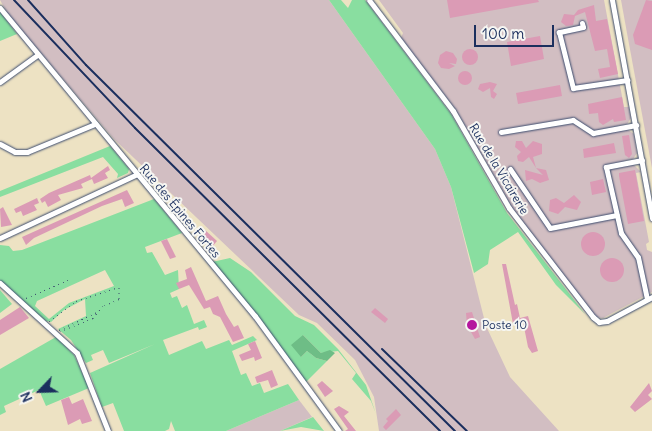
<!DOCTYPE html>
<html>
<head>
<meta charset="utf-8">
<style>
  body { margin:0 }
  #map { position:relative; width:652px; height:431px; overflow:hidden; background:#ede2c3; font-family:Delius,sans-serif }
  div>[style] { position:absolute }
  .industrial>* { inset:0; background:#d2bec2 }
  .green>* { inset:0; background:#89dea0 }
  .forest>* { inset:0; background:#6ebd86 }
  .building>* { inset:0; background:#db9bb5 }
  .round { border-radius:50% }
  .path>* { height:1px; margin-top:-0.5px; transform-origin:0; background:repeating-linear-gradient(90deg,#3a4a6d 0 1px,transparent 0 5px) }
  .roads { filter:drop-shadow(0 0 1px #3a4a6d) drop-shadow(0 0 1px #3a4a6d) }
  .minor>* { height:5px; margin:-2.5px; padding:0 2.5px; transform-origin:2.5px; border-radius:2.5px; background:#fff }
  .rail>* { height:2px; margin:-1px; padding:0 1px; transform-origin:1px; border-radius:1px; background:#1b2f5e }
  .dots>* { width:14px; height:14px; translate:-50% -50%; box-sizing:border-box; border:2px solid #f6f6f2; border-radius:50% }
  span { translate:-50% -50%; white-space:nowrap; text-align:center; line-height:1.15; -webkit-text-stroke:4px #f6f6f2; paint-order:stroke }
  .street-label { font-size:12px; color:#1b2f5e }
  .poi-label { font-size:12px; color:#1b2f5e }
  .left { translate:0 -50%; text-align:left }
  .north { position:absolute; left:15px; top:366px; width:50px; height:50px; -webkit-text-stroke:4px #f6f6f2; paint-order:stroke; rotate:246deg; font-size:14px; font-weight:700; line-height:20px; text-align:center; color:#1b2f5e }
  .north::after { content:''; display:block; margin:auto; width:18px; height:22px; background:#1b2f5e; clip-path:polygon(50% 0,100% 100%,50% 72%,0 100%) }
  .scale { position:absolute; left:474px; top:25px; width:80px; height:22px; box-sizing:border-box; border:2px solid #1b2f5e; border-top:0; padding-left:6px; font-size:15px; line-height:18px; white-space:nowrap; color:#1b2f5e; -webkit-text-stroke:4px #f6f6f2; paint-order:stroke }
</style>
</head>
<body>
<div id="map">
  <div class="industrial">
    <i style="clip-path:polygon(0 0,329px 0,435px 149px,451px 187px,486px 326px,510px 377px,559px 431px,379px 431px,374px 397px,355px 360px,317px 323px,299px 315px,114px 139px,8px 14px)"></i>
    <i style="clip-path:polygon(379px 0,604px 0,624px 107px,629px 107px,631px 118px,627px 124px,618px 126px,619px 131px,628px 130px,634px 134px,637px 153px,633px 159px,624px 161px,625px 166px,634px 165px,641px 172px,636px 173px,649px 242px,646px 244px,647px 250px,652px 252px,652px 292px,603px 318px,595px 317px,513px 209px,456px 110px,406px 45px,401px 38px,403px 33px)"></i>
    <i style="clip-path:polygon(621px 0,652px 0,652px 168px,629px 44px)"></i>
    <i style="clip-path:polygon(299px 400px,312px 417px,280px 431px,226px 431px)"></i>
  </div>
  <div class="green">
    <i style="clip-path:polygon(329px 0,341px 0,348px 8px,352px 0,365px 0,451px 114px,507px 213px,585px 314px,556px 285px,518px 232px,490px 250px,488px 264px,474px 273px,451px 187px,435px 149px)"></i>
    <i style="clip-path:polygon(0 12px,17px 34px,0 41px)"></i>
    <i style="clip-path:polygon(110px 146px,129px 169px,128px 173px,117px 178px,118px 174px,103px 157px,0 197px,0 191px)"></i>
    <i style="clip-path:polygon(evenodd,154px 199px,182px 233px,145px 247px,147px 253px,152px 252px,165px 275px,178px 270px,179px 289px,170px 293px,172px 298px,177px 296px,182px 308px,187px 305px,194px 324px,204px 320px,207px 327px,199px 330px,198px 327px,163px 340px,169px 355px,202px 341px,206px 349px,229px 340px,232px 345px,253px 336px,257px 340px,232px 351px,241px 375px,246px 373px,252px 386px,260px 383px,264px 393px,288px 384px,299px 400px,226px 431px,175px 431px,171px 421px,169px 429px,165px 431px,124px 431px,113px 403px,102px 407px,90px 373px,155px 344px,109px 363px,103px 350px,91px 355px,93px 360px,86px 363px,71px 340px,58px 329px,86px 316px,85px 299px,64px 310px,51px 322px,46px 321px,0 281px,0 245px,9px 246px,13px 251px,22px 250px,154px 199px,105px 270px,114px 286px,69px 303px,49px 319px,35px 306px,37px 301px,105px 270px)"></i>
    <i style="clip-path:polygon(230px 258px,251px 272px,295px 316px,314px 325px,338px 349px,366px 385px,376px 414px,371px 401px,352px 379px,356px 373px,338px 351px,321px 353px,303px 335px,301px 357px,307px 351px,316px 358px,327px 361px,306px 382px,212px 262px)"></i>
    <i style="clip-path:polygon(0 290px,12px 304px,0 313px)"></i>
    <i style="clip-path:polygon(56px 337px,74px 355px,89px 388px,46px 406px,39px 390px,4px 406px,6px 412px,0 415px,0 369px)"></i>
    <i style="clip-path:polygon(313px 417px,324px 431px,301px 427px,280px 431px)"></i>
  </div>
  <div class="forest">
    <i style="clip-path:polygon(303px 335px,321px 353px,330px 350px,335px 353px,327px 361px,316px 358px,307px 351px,301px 357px,291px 345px)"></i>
  </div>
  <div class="building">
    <i style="clip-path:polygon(447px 0,538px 0,539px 2px,450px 18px)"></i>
    <i style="clip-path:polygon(646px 0,652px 1px,652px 50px,635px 44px,633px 35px)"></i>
    <i style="clip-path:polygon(594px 5px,596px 21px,607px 19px,618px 74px,600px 78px,598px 69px,610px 67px,607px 49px,595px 51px,585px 12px,575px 16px,573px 25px,566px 26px,561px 22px,564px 14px,574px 15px,578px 10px)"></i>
    <i style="clip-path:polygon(540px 36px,544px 59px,511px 66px,507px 42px)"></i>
    <i class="round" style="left:462px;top:49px;width:16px;height:16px"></i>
    <i style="clip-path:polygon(446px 51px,453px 53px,457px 59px,456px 64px,449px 63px,455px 66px,449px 69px,441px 68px,438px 63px,440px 55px)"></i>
    <i class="round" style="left:458px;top:71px;width:14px;height:14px"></i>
    <i style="clip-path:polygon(490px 82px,497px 84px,493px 91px,497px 94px,494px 99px,491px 97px,490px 88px,483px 92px,478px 89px,480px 84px)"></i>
    <i style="clip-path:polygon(560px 85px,562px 96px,518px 104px,516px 93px)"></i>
    <i style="clip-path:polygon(622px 97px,626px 120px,614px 122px,613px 119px,603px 125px,599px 122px,598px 113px,589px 114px,588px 104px)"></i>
    <i style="clip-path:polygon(629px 135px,632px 154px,629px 158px,625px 155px,622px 136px)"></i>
    <i style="clip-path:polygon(516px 141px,522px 141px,526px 148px,533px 141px,542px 144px,542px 154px,533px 157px,536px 168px,529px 157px,523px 162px,518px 161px,517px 156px,521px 152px,515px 147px)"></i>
    <i style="clip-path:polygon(614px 143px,616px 153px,584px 158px,583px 149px)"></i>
    <i style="clip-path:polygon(108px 166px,110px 170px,105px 173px,108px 178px,94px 184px,92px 179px,81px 184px,83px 188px,58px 195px,61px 200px,48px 207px,45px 201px,42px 203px,40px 199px,49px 193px,90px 175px,91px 178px)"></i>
    <i style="clip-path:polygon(536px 168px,546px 170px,549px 180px,540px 183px,532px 179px,526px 181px,525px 170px,543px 175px)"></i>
    <i style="clip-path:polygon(635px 170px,644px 221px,628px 224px,619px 176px,619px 173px)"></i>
    <i style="clip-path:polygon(603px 179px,606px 192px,592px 195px,590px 182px)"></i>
    <i style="clip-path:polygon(127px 190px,134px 203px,125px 207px,122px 199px,102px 206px,34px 238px,26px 245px,22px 237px)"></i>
    <i style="clip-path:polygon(574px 195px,581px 202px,577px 210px,565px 207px,558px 214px,549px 211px,550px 200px,556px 198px,564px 203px)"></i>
    <i style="clip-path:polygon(37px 198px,39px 203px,34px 205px,37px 210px,23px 216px,21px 211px,16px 213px,14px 209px)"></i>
    <i style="clip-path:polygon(3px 207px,12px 225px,1px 227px,0 209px)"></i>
    <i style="clip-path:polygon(205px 230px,217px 241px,212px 247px,200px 236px)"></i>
    <i class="round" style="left:581px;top:232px;width:24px;height:24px"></i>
    <i style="clip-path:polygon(167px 239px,176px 257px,170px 259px,161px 241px)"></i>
    <i class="round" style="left:600px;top:258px;width:24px;height:24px"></i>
    <i style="clip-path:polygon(502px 264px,506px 264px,515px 305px,517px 304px,520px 318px,528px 316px,538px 351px,532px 353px,528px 347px,523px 322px,513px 324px)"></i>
    <i style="clip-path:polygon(191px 267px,206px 301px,218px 296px,226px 314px,234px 327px,238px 325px,244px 338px,233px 342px,220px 317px,213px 314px,210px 307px,204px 309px,189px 285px,179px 289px,176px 283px,187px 279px,185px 270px)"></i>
    <i style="clip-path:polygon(20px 307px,29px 318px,0 335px,0 320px)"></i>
    <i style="clip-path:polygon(375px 308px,388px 319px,385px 323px,371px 312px)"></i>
    <i style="clip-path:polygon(472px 312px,480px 337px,475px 339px,467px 325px,466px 313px)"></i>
    <i style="clip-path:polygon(255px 341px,262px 358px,255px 361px,254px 357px,242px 361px,239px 355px,251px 350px,248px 344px)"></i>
    <i style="clip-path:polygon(272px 370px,278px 385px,271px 388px,268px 380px,257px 383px,255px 377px)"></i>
    <i style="clip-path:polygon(322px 381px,333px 391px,325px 397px,317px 385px)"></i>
    <i style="clip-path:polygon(649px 383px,652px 391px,648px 395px,652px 399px,635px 412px,630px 407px)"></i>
    <i style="clip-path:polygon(69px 397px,72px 404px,83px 399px,92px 421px,82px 424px,80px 419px,68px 425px,61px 400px)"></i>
    <i style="clip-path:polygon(339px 406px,349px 412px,344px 416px,356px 431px,345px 431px,348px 429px,334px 409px)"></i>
    <i style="clip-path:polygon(396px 409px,401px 415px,386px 430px,383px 427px,388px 421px,386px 419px)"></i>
  </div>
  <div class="path">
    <i style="left:26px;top:298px;width:46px;rotate:-23.2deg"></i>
    <i style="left:49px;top:321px;width:34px;rotate:-37deg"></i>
    <i style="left:76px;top:301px;width:45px;rotate:-18deg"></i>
    <i style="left:119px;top:287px;width:12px;rotate:90deg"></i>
    <i style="left:119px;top:299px;width:17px;rotate:156deg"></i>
    <i style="left:103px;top:306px;width:16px;rotate:130deg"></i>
    <i style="left:93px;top:318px;width:35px;rotate:158deg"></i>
    <i style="left:59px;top:330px;width:42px;rotate:-25.3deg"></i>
  </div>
  <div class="roads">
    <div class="minor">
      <i style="left:369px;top:0;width:139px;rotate:52.9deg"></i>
      <i style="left:453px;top:111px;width:112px;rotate:60deg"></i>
      <i style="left:509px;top:208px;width:138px;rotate:52.4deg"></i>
      <i style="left:593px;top:317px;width:8px;rotate:40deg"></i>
      <i style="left:599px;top:322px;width:8px;rotate:-7deg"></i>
      <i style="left:607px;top:321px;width:51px;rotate:-28.1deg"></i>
      <i style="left:612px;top:0;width:222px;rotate:79.6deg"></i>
      <i style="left:0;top:8px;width:400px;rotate:50.4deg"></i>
      <i style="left:255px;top:316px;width:142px;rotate:53.9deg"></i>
      <i style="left:582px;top:23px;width:4px;rotate:76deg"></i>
      <i style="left:583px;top:27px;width:25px;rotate:168deg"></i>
      <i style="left:559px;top:32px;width:58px;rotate:76deg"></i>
      <i style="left:573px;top:88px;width:55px;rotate:-8.4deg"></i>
      <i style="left:0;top:82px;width:46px;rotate:-36.1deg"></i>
      <i style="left:501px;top:132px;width:73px;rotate:-9.5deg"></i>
      <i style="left:573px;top:120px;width:24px;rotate:33deg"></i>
      <i style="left:593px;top:133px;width:44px;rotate:-10.5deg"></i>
      <i style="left:0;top:144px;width:17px;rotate:28deg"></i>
      <i style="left:15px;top:152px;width:12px"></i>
      <i style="left:27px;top:152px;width:74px;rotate:-22.4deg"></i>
      <i style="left:642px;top:160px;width:37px;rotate:169deg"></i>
      <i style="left:606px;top:167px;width:68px;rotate:77.2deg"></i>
      <i style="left:621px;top:233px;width:29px;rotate:55deg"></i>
      <i style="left:638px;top:257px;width:43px;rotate:77.9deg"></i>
      <i style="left:510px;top:169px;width:71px;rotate:55.9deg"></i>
      <i style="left:550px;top:228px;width:68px;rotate:-11deg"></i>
      <i style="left:0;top:238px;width:151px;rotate:-25deg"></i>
      <i style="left:0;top:283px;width:104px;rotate:42.3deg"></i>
      <i style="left:77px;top:353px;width:84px;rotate:68.3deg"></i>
    </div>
  </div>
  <div class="rail">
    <i style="left:14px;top:0;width:176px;rotate:46.6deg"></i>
    <i style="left:135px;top:128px;width:430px;rotate:44.8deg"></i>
    <i style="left:28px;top:0;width:87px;rotate:48.3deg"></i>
    <i style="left:86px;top:65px;width:520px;rotate:44.77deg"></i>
    <i style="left:382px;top:349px;width:118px;rotate:44deg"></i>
  </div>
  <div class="dots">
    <i style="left:472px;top:325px;background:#b5179e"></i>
  </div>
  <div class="street-label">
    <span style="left:499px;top:169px;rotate:59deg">Rue de la Vicairerie</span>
    <span style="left:180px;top:211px;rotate:50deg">Rue des Épines Fortes</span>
  </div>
  <div class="poi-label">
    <span class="left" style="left:482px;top:325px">Poste 10</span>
  </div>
  <div class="north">N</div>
  <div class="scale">100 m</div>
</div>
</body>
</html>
